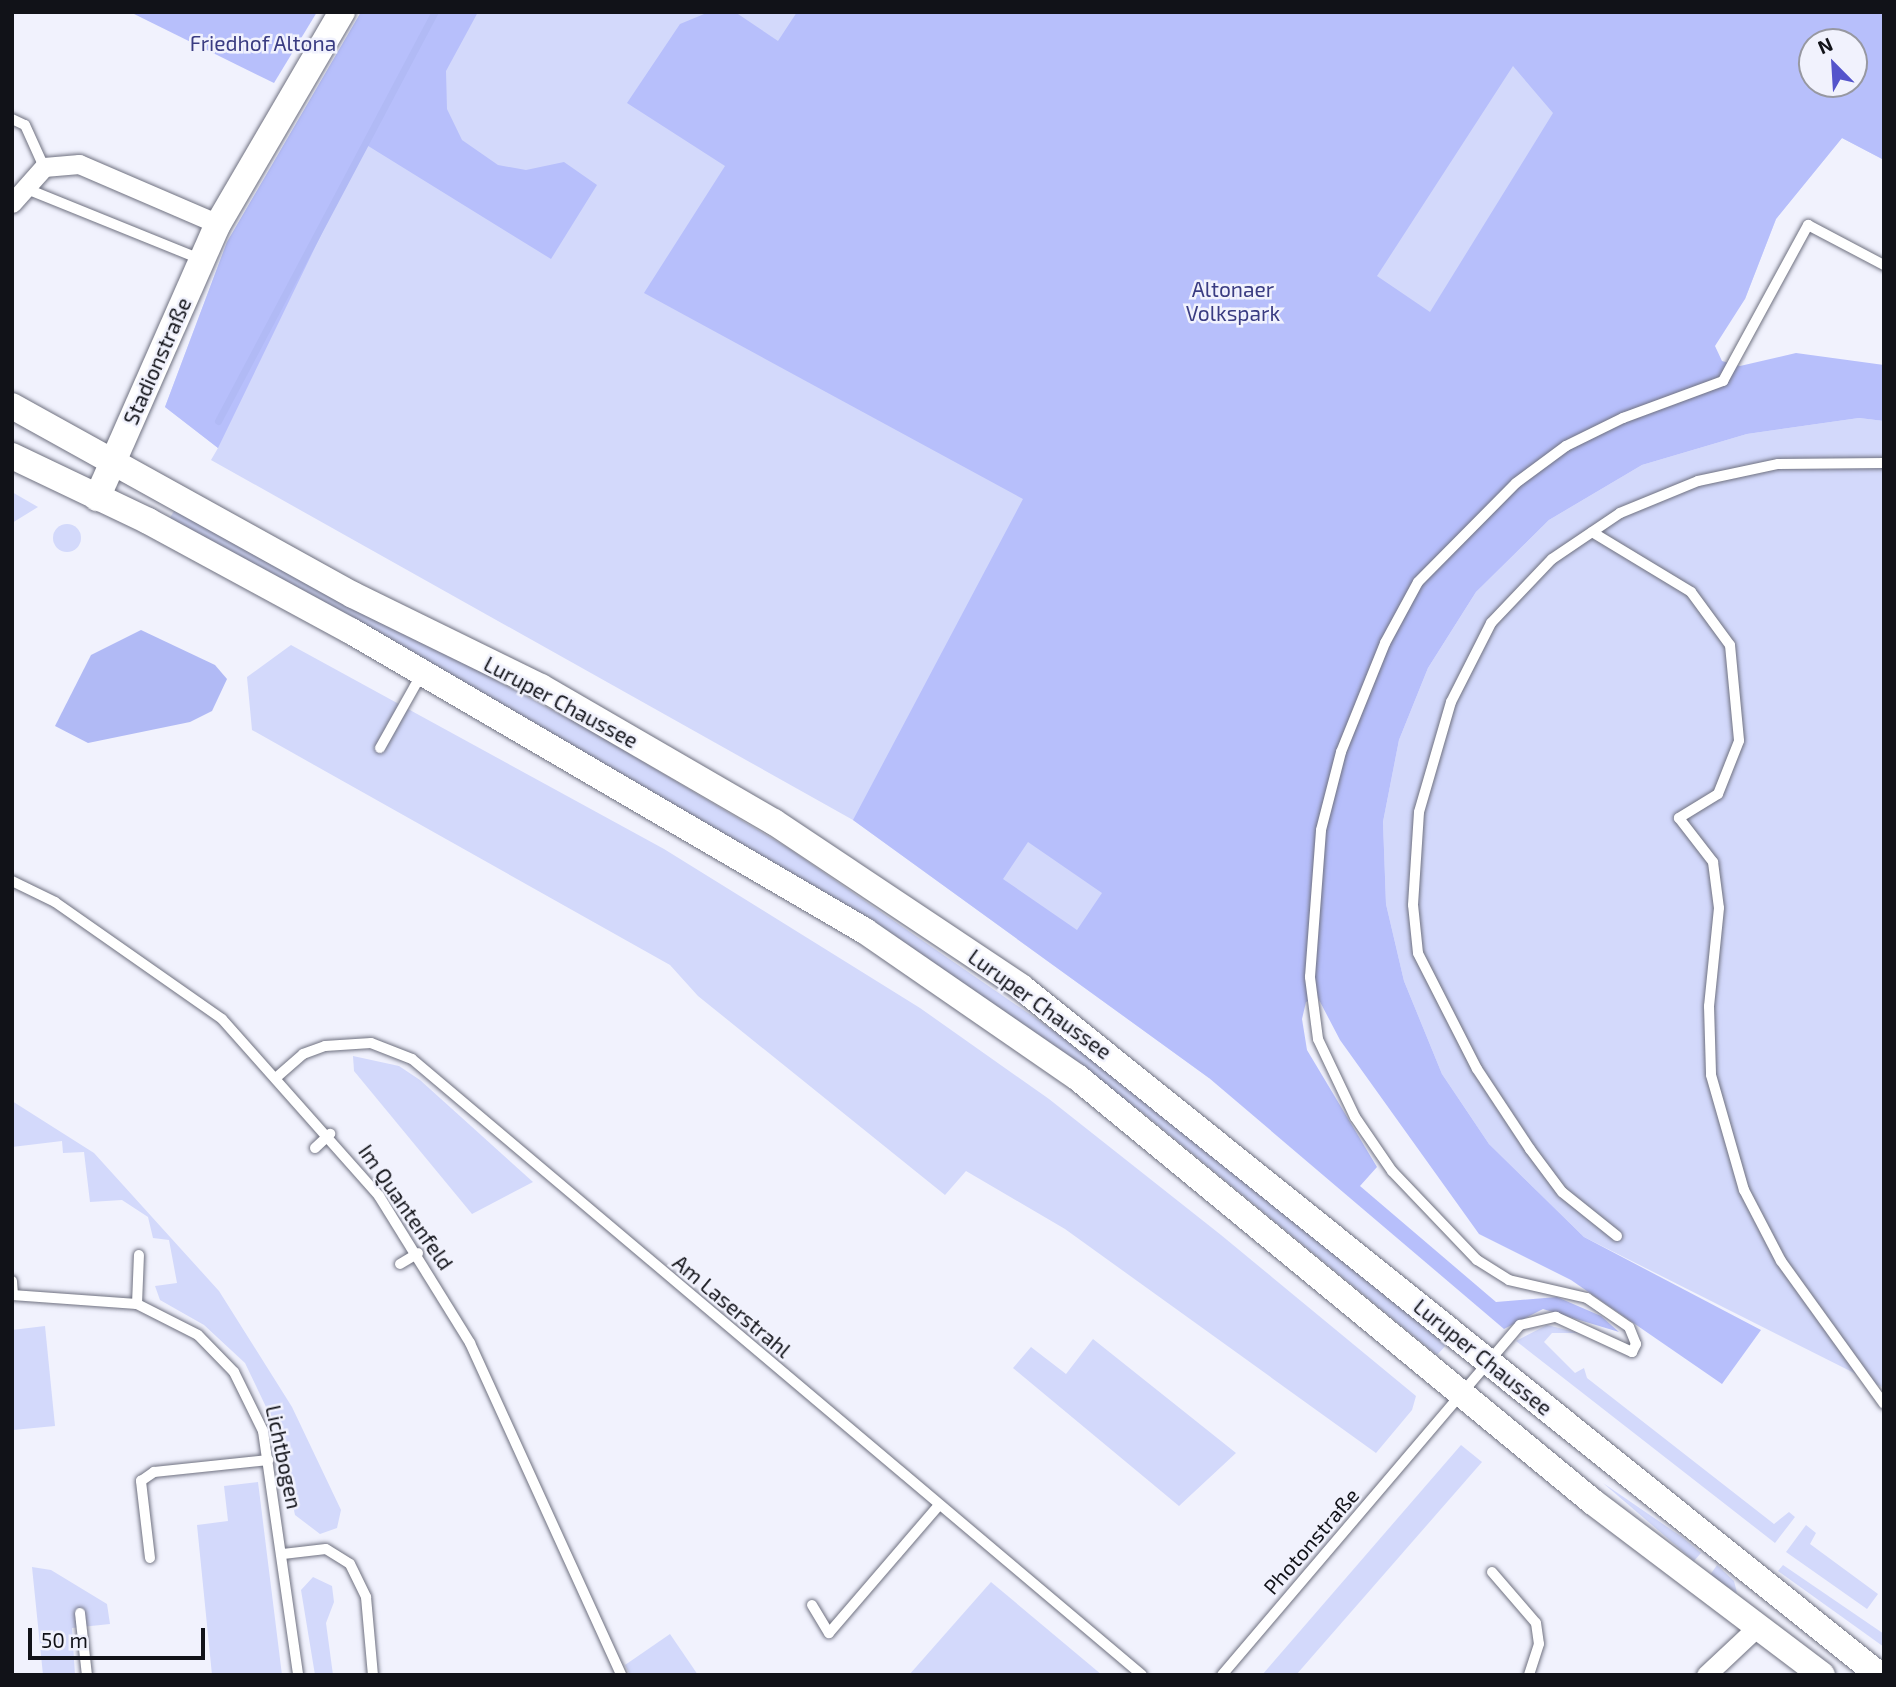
<!DOCTYPE html>
<html>
<head>
<meta charset="utf-8">
<style>
  body { margin:0 }
  #map { position:relative; width:1896px; height:1687px; overflow:hidden; background:#f1f2fd; font-family:"Exo 2",sans-serif }
  div>[style] { position:absolute }
  .green>* { inset:0; background:#d3d9fb }
  .round { border-radius:50% }
  .forest>* { inset:0; background:#b7bffb }
  .water>* { inset:0; background:#b1baf5 }
  .stream>* { height:7px; margin:-3.5px; padding:0 3.5px; transform-origin:3.5px; border-radius:3.5px; background:#b1baf5 }
  .roads { filter:drop-shadow(0 0 2px #6f7180) drop-shadow(0 0 2px #6f7180) }
  .lane>* { height:10px; margin:-5px; padding:0 5px; transform-origin:5px; border-radius:5px; background:#fff }
  .street>* { height:19px; margin:-9.5px; padding:0 9.5px; transform-origin:9.5px; border-radius:9.5px; background:#fff }
  .secondary>* { height:26px; margin:-13px; padding:0 13px; transform-origin:13px; border-radius:13px; background:#fff }
  span { translate:-50% -50%; white-space:nowrap; text-align:center; line-height:1.15; -webkit-text-stroke:5px #f1f2fd; paint-order:stroke }
  .park-label { font-size:21px; color:#3a3c82 }
  .street-label { font-size:21px; color:#111218 }
  .frame { position:absolute; inset:0; border:14px solid #111218; pointer-events:none }
  .north { position:absolute; left:1798px; top:28px; width:70px; height:70px; box-sizing:border-box; background:#f1f2fd; border:2px solid #9798a1; border-radius:50%; rotate:336deg; font-size:19px; font-weight:700; line-height:28px; text-align:center; color:#111218 }
  .north::after { content:''; display:block; margin:auto; width:24px; height:32px; background:#5454cb; clip-path:polygon(50% 0,100% 100%,50% 72%,0 100%) }
  .scale { position:absolute; left:28px; top:1628px; width:177px; height:32px; box-sizing:border-box; border:4px solid #111218; border-top:0; padding-left:9px; font-size:21px; line-height:24px; white-space:nowrap; color:#111218; -webkit-text-stroke:5px #f1f2fd; paint-order:stroke }
</style>
</head>
<body>
<div id="map">
  <div class="green">
    <i style="clip-path:polygon(evenodd,361px 12px,1884px 12px,1884px 160px,1842px 138px,1776px 219px,1745px 299px,1496px 451px,1209px 1078px,853px 820px,211px 460px,218px 448px,165px 407px,227px 242px,361px 12px,1812px 42px,1854px 42px,1854px 84px,1812px 84px,1812px 42px)"></i>
    <i style="clip-path:polygon(1859px 418px,1884px 421px,1884px 1388px,1584px 1237px,1489px 1144px,1442px 1074px,1404px 981px,1386px 904px,1383px 822px,1399px 740px,1428px 668px,1476px 592px,1549px 520px,1642px 465px,1747px 434px)"></i>
    <i style="clip-path:polygon(12px 492px,38px 507px,12px 523px)"></i>
    <i style="clip-path:polygon(175px 509px,593px 732px,788px 848px,1092px 1057px,1447px 1344px,1437px 1355px,1142px 1112px,879px 926px,170px 518px)"></i>
    <i class="round" style="left:53px;top:524px;width:28px;height:28px"></i>
    <i style="clip-path:polygon(291px 645px,664px 849px,920px 1008px,1049px 1099px,1221px 1235px,1416px 1396px,1412px 1410px,1376px 1453px,1065px 1229px,966px 1171px,945px 1195px,698px 996px,670px 965px,252px 730px,247px 677px)"></i>
    <i style="clip-path:polygon(353px 1056px,399px 1066px,420px 1080px,533px 1182px,472px 1214px,354px 1071px)"></i>
    <i style="clip-path:polygon(12px 1101px,94px 1153px,219px 1291px,292px 1407px,341px 1510px,337px 1528px,320px 1534px,295px 1515px,276px 1428px,245px 1363px,204px 1325px,160px 1300px,155px 1286px,177px 1283px,169px 1240px,153px 1238px,148px 1217px,122px 1200px,90px 1202px,84px 1152px,63px 1153px,62px 1141px,12px 1147px)"></i>
    <i style="clip-path:polygon(1547px 1325px,1579px 1333px,1552px 1333px,1544px 1342px,1575px 1373px,1584px 1368px,1587px 1378px,1774px 1524px,1789px 1512px,1795px 1517px,1775px 1543px,1516px 1341px)"></i>
    <i style="clip-path:polygon(45px 1326px,55px 1426px,13px 1430px,12px 1330px)"></i>
    <i style="clip-path:polygon(1093px 1339px,1236px 1453px,1179px 1506px,1013px 1368px,1031px 1347px,1066px 1374px)"></i>
    <i style="clip-path:polygon(1461px 1445px,1482px 1462px,1296px 1675px,1262px 1675px)"></i>
    <i style="clip-path:polygon(258px 1482px,282px 1675px,212px 1675px,197px 1525px,228px 1521px,224px 1486px)"></i>
    <i style="clip-path:polygon(1603px 1483px,1682px 1537px,1701px 1553px,1694px 1561px)"></i>
    <i style="clip-path:polygon(1806px 1525px,1816px 1533px,1810px 1544px,1878px 1594px,1867px 1609px,1786px 1552px)"></i>
    <i style="clip-path:polygon(1717px 1565px,1734px 1581px,1737px 1593px,1710px 1575px)"></i>
    <i style="clip-path:polygon(1783px 1565px,1884px 1634px,1884px 1647px,1778px 1571px)"></i>
    <i style="clip-path:polygon(32px 1567px,51px 1570px,107px 1604px,110px 1624px,72px 1628px,75px 1675px,43px 1675px)"></i>
    <i style="clip-path:polygon(313px 1577px,332px 1586px,334px 1602px,326px 1623px,333px 1675px,315px 1675px,301px 1590px)"></i>
    <i style="clip-path:polygon(991px 1582px,1102px 1675px,909px 1675px)"></i>
    <i style="clip-path:polygon(670px 1634px,698px 1675px,630px 1675px,625px 1665px)"></i>
  </div>
  <div class="forest">
    <i style="clip-path:polygon(130px 12px,317px 12px,274px 83px)"></i>
    <i style="clip-path:polygon(361px 12px,478px 12px,446px 71px,447px 109px,462px 140px,498px 165px,526px 170px,564px 162px,597px 185px,551px 259px,365px 144px,218px 448px,165px 407px,227px 242px)"></i>
    <i style="clip-path:polygon(evenodd,709px 12px,735px 12px,778px 41px,797px 12px,1884px 12px,1884px 160px,1842px 138px,1776px 219px,1745px 299px,1715px 346px,1722px 361px,1740px 366px,1796px 353px,1884px 365px,1884px 421px,1859px 418px,1747px 434px,1642px 465px,1549px 520px,1476px 592px,1428px 668px,1399px 740px,1383px 822px,1386px 904px,1404px 981px,1442px 1074px,1489px 1144px,1584px 1237px,1761px 1330px,1722px 1384px,1571px 1280px,1479px 1234px,1340px 1040px,1317px 996px,1306px 1002px,1302px 1019px,1307px 1050px,1377px 1167px,1360px 1186px,1496px 1302px,1557px 1297px,1601px 1316px,1619px 1332px,1543px 1309px,1504px 1329px,1209px 1078px,853px 820px,1023px 499px,644px 293px,725px 166px,627px 103px,680px 24px,709px 12px,1812px 42px,1854px 42px,1854px 84px,1812px 84px,1812px 42px,709px 12px,1513px 66px,1553px 113px,1430px 312px,1377px 276px,1513px 66px,709px 12px,1028px 842px,1102px 893px,1077px 930px,1003px 879px,1028px 842px)"></i>
  </div>
  <div class="water">
    <i style="clip-path:polygon(141px 630px,215px 665px,227px 679px,212px 711px,190px 722px,88px 743px,55px 726px,91px 655px)"></i>
  </div>
  <div class="stream">
    <i style="left:218px;top:421px;width:463px;rotate:-62.1deg"></i>
  </div>
  <div class="roads">
    <div class="lane">
      <i style="left:12px;top:119px;width:14px;rotate:25deg"></i>
      <i style="left:25px;top:125px;width:46px;rotate:65.7deg"></i>
      <i style="left:27px;top:189px;width:187px;rotate:22deg"></i>
      <i style="left:1592px;top:532px;width:116px;rotate:31.2deg"></i>
      <i style="left:1691px;top:592px;width:66px;rotate:53.7deg"></i>
      <i style="left:1730px;top:645px;width:96px;rotate:84.6deg"></i>
      <i style="left:1739px;top:741px;width:57px;rotate:111.6deg"></i>
      <i style="left:1718px;top:794px;width:46px;rotate:148.4deg"></i>
      <i style="left:1679px;top:818px;width:56px;rotate:52.3deg"></i>
      <i style="left:1713px;top:862px;width:46px;rotate:82.6deg"></i>
      <i style="left:1719px;top:908px;width:99px;rotate:95.8deg"></i>
      <i style="left:1709px;top:1006px;width:69px;rotate:88.3deg"></i>
      <i style="left:1711px;top:1075px;width:120px;rotate:74deg"></i>
      <i style="left:1744px;top:1190px;width:80px;rotate:62.5deg"></i>
      <i style="left:1781px;top:1261px;width:176px;rotate:54.2deg"></i>
      <i style="left:380px;top:748px;width:84px;rotate:-60.7deg"></i>
      <i style="left:12px;top:881px;width:48px;rotate:26deg"></i>
      <i style="left:55px;top:902px;width:204px;rotate:35deg"></i>
      <i style="left:222px;top:1019px;width:237px;rotate:48.4deg"></i>
      <i style="left:379px;top:1196px;width:173px;rotate:58.2deg"></i>
      <i style="left:470px;top:1343px;width:365px;rotate:65.5deg"></i>
      <i style="left:278px;top:1076px;width:33px;rotate:-41deg"></i>
      <i style="left:303px;top:1054px;width:23px;rotate:-20deg"></i>
      <i style="left:325px;top:1046px;width:46px;rotate:-3.7deg"></i>
      <i style="left:371px;top:1043px;width:44px;rotate:21.3deg"></i>
      <i style="left:412px;top:1059px;width:955px;rotate:40.16deg"></i>
      <i style="left:315px;top:1148px;width:21px;rotate:-43deg"></i>
      <i style="left:1617px;top:1236px;width:70px;rotate:-141.3deg"></i>
      <i style="left:1562px;top:1192px;width:54px;rotate:-126.7deg"></i>
      <i style="left:1530px;top:1149px;width:96px;rotate:-123.5deg"></i>
      <i style="left:1477px;top:1069px;width:130px;rotate:-117deg"></i>
      <i style="left:1418px;top:953px;width:48px;rotate:-95.9deg"></i>
      <i style="left:1413px;top:905px;width:93px;rotate:-86.3deg"></i>
      <i style="left:1419px;top:812px;width:115px;rotate:-73.8deg"></i>
      <i style="left:1451px;top:702px;width:89px;rotate:-63.1deg"></i>
      <i style="left:1491px;top:623px;width:88px;rotate:-46.4deg"></i>
      <i style="left:1552px;top:559px;width:82px;rotate:-34.1deg"></i>
      <i style="left:1620px;top:513px;width:84px;rotate:-22.3deg"></i>
      <i style="left:1698px;top:481px;width:82px;rotate:-12deg"></i>
      <i style="left:1778px;top:464px;width:106px;rotate:-0.5deg"></i>
      <i style="left:400px;top:1264px;width:21px;rotate:-31deg"></i>
      <i style="left:12px;top:1281px;width:14px;rotate:86deg"></i>
      <i style="left:12px;top:1295px;width:125px;rotate:4.1deg"></i>
      <i style="left:137px;top:1304px;width:68px;rotate:26.9deg"></i>
      <i style="left:198px;top:1335px;width:52px;rotate:45.8deg"></i>
      <i style="left:234px;top:1372px;width:66px;rotate:63.8deg"></i>
      <i style="left:263px;top:1431px;width:246px;rotate:81.8deg"></i>
      <i style="left:137px;top:1304px;width:49px;rotate:-87.7deg"></i>
      <i style="left:283px;top:1554px;width:43px;rotate:-6.6deg"></i>
      <i style="left:326px;top:1549px;width:28px;rotate:32deg"></i>
      <i style="left:350px;top:1564px;width:37px;rotate:64deg"></i>
      <i style="left:366px;top:1597px;width:78px;rotate:84.9deg"></i>
      <i style="left:150px;top:1558px;width:78px;rotate:-96.7deg"></i>
      <i style="left:141px;top:1481px;width:16px;rotate:-35deg"></i>
      <i style="left:154px;top:1472px;width:115px;rotate:-6deg"></i>
      <i style="left:1492px;top:1572px;width:67px;rotate:49.2deg"></i>
      <i style="left:1536px;top:1623px;width:21px;rotate:82deg"></i>
      <i style="left:1539px;top:1644px;width:33px;rotate:108deg"></i>
      <i style="left:812px;top:1605px;width:33px;rotate:59deg"></i>
      <i style="left:829px;top:1633px;width:169px;rotate:-49.3deg"></i>
      <i style="left:80px;top:1613px;width:62px;rotate:83.6deg"></i>
      <i style="left:1222px;top:1675px;width:460px;rotate:-49.6deg"></i>
      <i style="left:1520px;top:1325px;width:37px;rotate:-13deg"></i>
      <i style="left:1556px;top:1317px;width:84px;rotate:24.7deg"></i>
      <i style="left:1632px;top:1352px;width:9px;rotate:-63deg"></i>
      <i style="left:1636px;top:1344px;width:18px;rotate:-112deg"></i>
      <i style="left:1629px;top:1327px;width:51px;rotate:-145.4deg"></i>
      <i style="left:1587px;top:1298px;width:80px;rotate:-167deg"></i>
      <i style="left:1509px;top:1280px;width:38px;rotate:-148deg"></i>
      <i style="left:1477px;top:1260px;width:123px;rotate:-133.7deg"></i>
      <i style="left:1392px;top:1171px;width:65px;rotate:-124.4deg"></i>
      <i style="left:1355px;top:1117px;width:86px;rotate:-115.4deg"></i>
      <i style="left:1318px;top:1039px;width:63px;rotate:-97.4deg"></i>
      <i style="left:1310px;top:977px;width:147px;rotate:-85.7deg"></i>
      <i style="left:1321px;top:830px;width:81px;rotate:-75.6deg"></i>
      <i style="left:1341px;top:752px;width:118px;rotate:-68deg"></i>
      <i style="left:1385px;top:643px;width:69px;rotate:-61.6deg"></i>
      <i style="left:1418px;top:582px;width:139px;rotate:-45.3deg"></i>
      <i style="left:1516px;top:483px;width:62px;rotate:-36.5deg"></i>
      <i style="left:1566px;top:446px;width:64px;rotate:-26.2deg"></i>
      <i style="left:1623px;top:418px;width:107px;rotate:-20.3deg"></i>
      <i style="left:1723px;top:381px;width:178px;rotate:-61.4deg"></i>
      <i style="left:1808px;top:225px;width:86px;rotate:27.8deg"></i>
    </div>
    <div class="street">
      <i style="left:12px;top:203px;width:48px;rotate:-48.4deg"></i>
      <i style="left:44px;top:167px;width:35px;rotate:-5deg"></i>
      <i style="left:79px;top:164px;width:151px;rotate:23.3deg"></i>
      <i style="left:1706px;top:1675px;width:66px;rotate:-43.2deg"></i>
    </div>
    <div class="secondary">
      <i style="left:12px;top:406px;width:390px;rotate:29deg"></i>
      <i style="left:353px;top:595px;width:209px;rotate:26.1deg"></i>
      <i style="left:541px;top:687px;width:269px;rotate:30.1deg"></i>
      <i style="left:774px;top:822px;width:297px;rotate:33.7deg"></i>
      <i style="left:1021px;top:987px;width:1100px;rotate:38.72deg"></i>
      <i style="left:12px;top:456px;width:151px;rotate:25.5deg"></i>
      <i style="left:148px;top:521px;width:231px;rotate:28.5deg"></i>
      <i style="left:351px;top:631px;width:595px;rotate:30.27deg"></i>
      <i style="left:865px;top:931px;width:257px;rotate:34.6deg"></i>
      <i style="left:1077px;top:1077px;width:668px;rotate:39.48deg"></i>
      <i style="left:1593px;top:1502px;width:287px;rotate:37.1deg"></i>
      <i style="left:97px;top:498px;width:300px;rotate:-66.2deg"></i>
      <i style="left:218px;top:224px;width:246px;rotate:-59.7deg"></i>
    </div>
  </div>
  <div class="park-label">
    <span style="left:263px;top:43px">Friedhof Altona</span>
    <span style="left:1233px;top:301px">Altonaer<br>Volkspark</span>
  </div>
  <div class="street-label">
    <span style="left:157px;top:361px;rotate:-66deg">Stadionstraße</span>
    <span style="left:561px;top:702px;rotate:28deg">Luruper Chaussee</span>
    <span style="left:1040px;top:1004px;rotate:36deg">Luruper Chaussee</span>
    <span style="left:406px;top:1207px;rotate:55deg">Im Quantenfeld</span>
    <span style="left:732px;top:1306px;rotate:40deg">Am Laserstrahl</span>
    <span style="left:1483px;top:1357px;rotate:39deg">Luruper Chaussee</span>
    <span style="left:284px;top:1457px;rotate:78deg">Lichtbogen</span>
    <span style="left:1311px;top:1541px;rotate:-49deg">Photonstraße</span>
  </div>
  <div class="frame"></div>
  <div class="north">N</div>
  <div class="scale">50 m</div>
</div>
</body>
</html>
